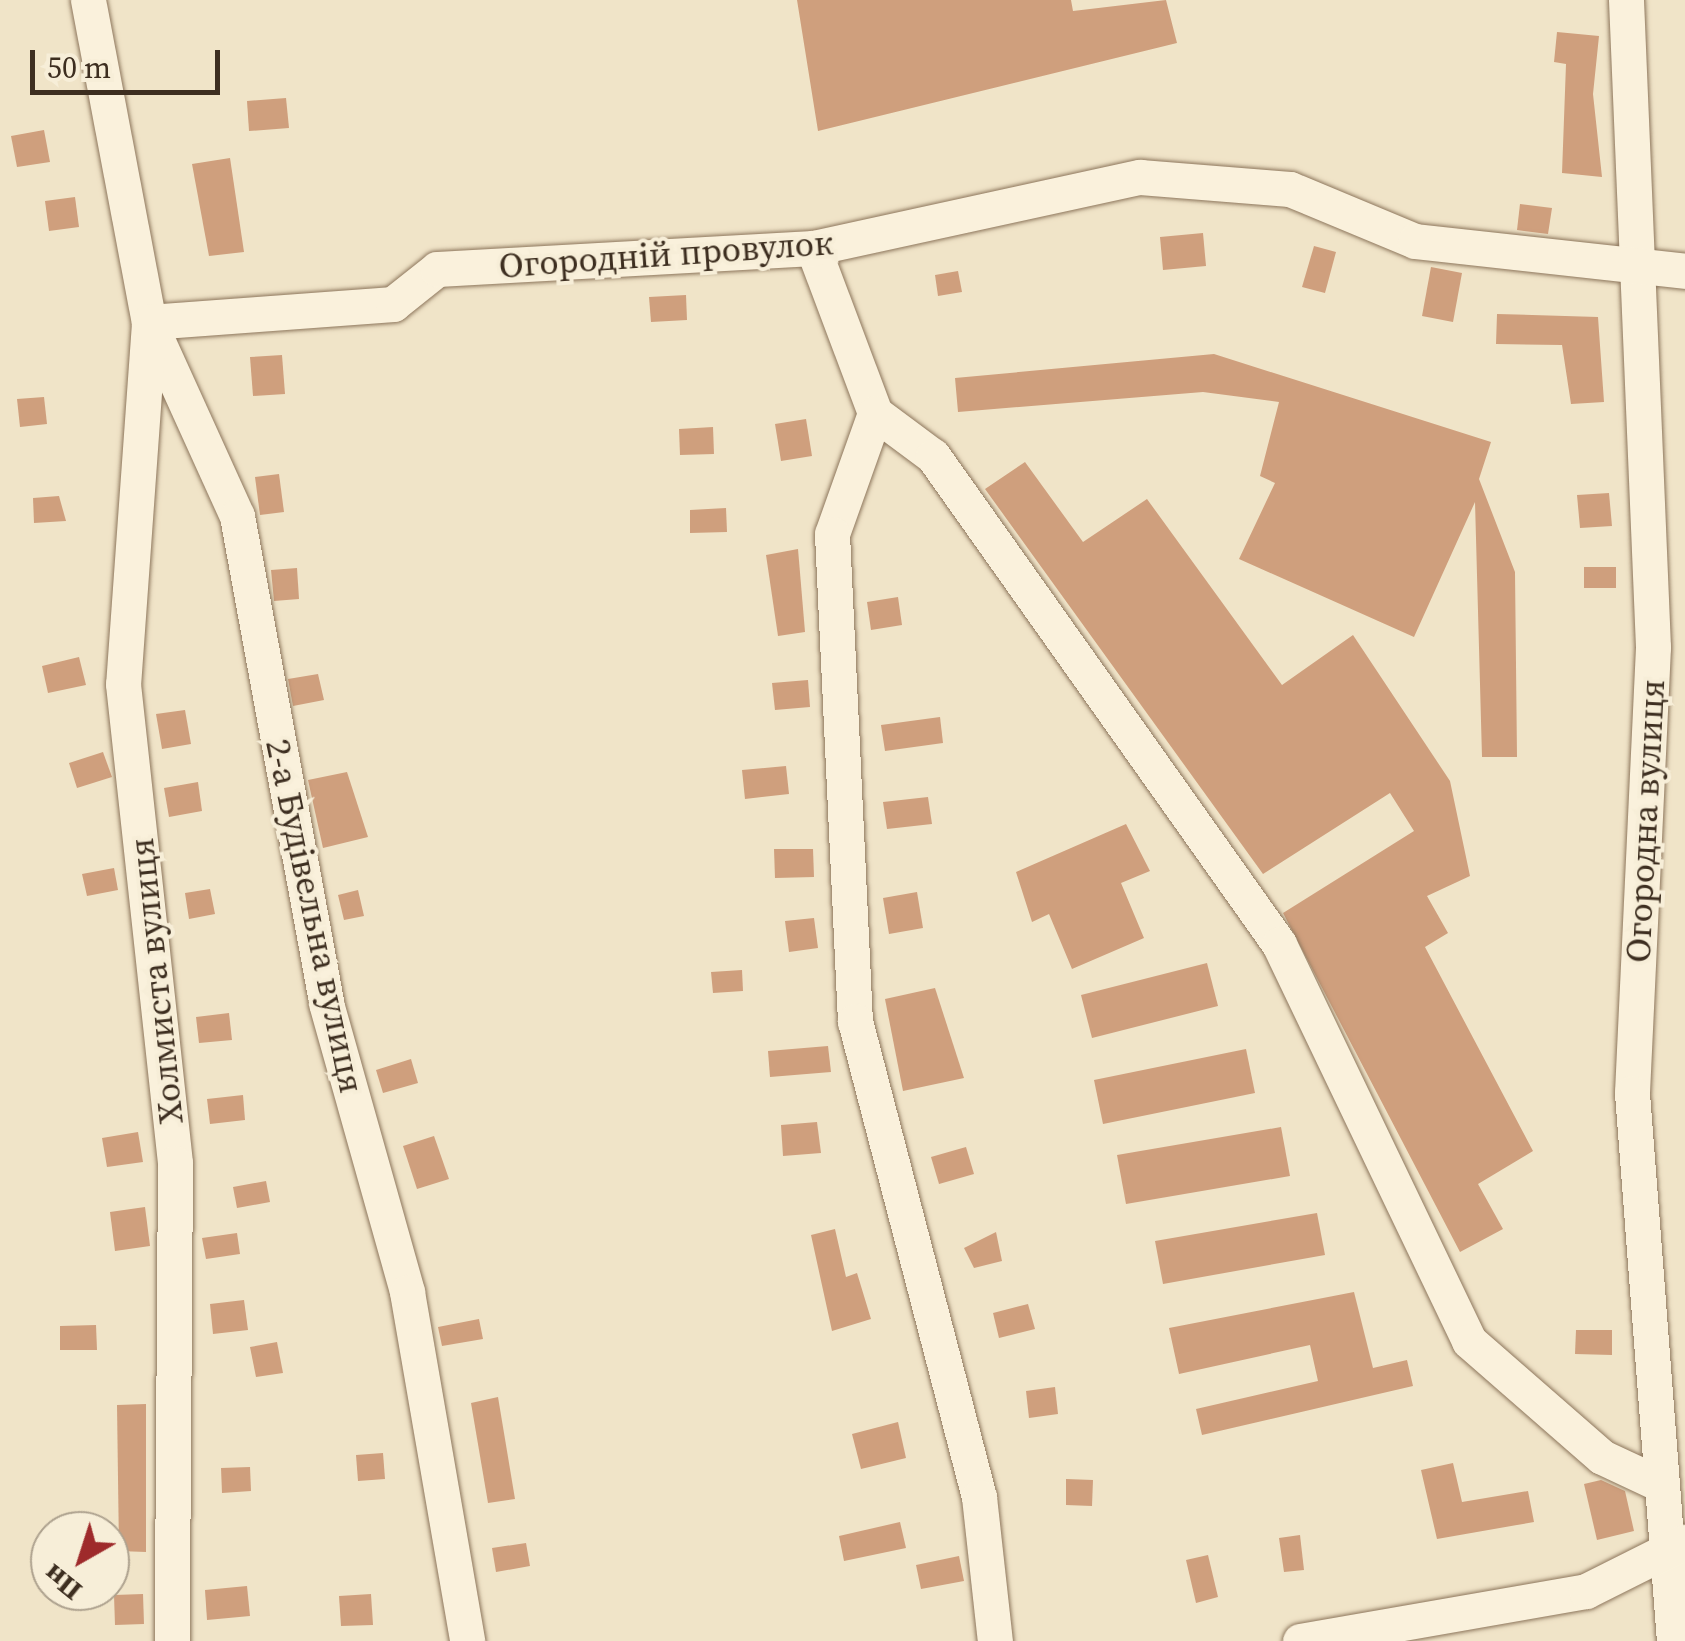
<!DOCTYPE html>
<html>
<head>
<meta charset="utf-8">
<style>
  body { margin:0 }
  #map { position:relative; width:1685px; height:1641px; overflow:hidden; background:#f0e4c8; font-family:"Source Serif 4",serif }
  div>[style] { position:absolute }
  .building>* { inset:0; background:#cf9f7d }
  .roads { filter:drop-shadow(0 0 2px #8d765c) drop-shadow(0 0 2px #8d765c) }
  .minor>* { height:35px; margin:-17.5px; padding:0 17.5px; transform-origin:17.5px; border-radius:17.5px; background:#faf1dc }
  span { translate:-50% -50%; white-space:nowrap; text-align:center; line-height:1.15; -webkit-text-stroke:8px #f7eed8; paint-order:stroke }
  .street-label { font-size:35px; color:#3d2e20 }
  .north { position:absolute; left:30px; top:1511px; width:100px; height:100px; box-sizing:border-box; background:#f7eed8; border:2px solid #ada18e; border-radius:50%; rotate:219deg; font-size:28px; font-weight:700; line-height:40px; text-align:center; color:#3d2e20 }
  .north::after { content:''; display:block; margin:auto; width:35px; height:45px; background:#9e2a2b; clip-path:polygon(50% 0,100% 100%,50% 72%,0 100%) }
  .scale { position:absolute; left:30px; top:50px; width:190px; height:45px; box-sizing:border-box; border:5px solid #3d2e20; border-top:0; padding-left:12px; font-size:30px; line-height:35px; white-space:nowrap; color:#3d2e20; -webkit-text-stroke:8px #f7eed8; paint-order:stroke }
</style>
</head>
<body>
<div id="map">
  <div class="building">
    <i style="clip-path:polygon(797px 0,1071px 0,1073px 11px,1166px 0,1177px 43px,818px 131px)"></i>
    <i style="clip-path:polygon(1557px 32px,1599px 36px,1593px 94px,1602px 177px,1562px 173px,1566px 64px,1554px 62px)"></i>
    <i style="clip-path:polygon(286px 98px,289px 128px,249px 131px,247px 101px)"></i>
    <i style="clip-path:polygon(44px 130px,50px 162px,17px 167px,11px 136px)"></i>
    <i style="clip-path:polygon(230px 158px,244px 252px,209px 256px,192px 164px)"></i>
    <i style="clip-path:polygon(75px 197px,79px 227px,49px 231px,45px 201px)"></i>
    <i style="clip-path:polygon(1520px 204px,1552px 208px,1548px 234px,1517px 230px)"></i>
    <i style="clip-path:polygon(1203px 233px,1206px 266px,1163px 270px,1160px 237px)"></i>
    <i style="clip-path:polygon(1314px 246px,1336px 252px,1325px 293px,1302px 287px)"></i>
    <i style="clip-path:polygon(1431px 267px,1462px 273px,1453px 322px,1422px 316px)"></i>
    <i style="clip-path:polygon(958px 271px,962px 292px,938px 296px,935px 275px)"></i>
    <i style="clip-path:polygon(686px 295px,687px 320px,651px 322px,649px 297px)"></i>
    <i style="clip-path:polygon(1497px 314px,1598px 317px,1604px 402px,1571px 404px,1562px 345px,1496px 344px)"></i>
    <i style="clip-path:polygon(1214px 354px,1491px 442px,1479px 479px,1515px 572px,1517px 757px,1482px 757px,1475px 502px,1414px 637px,1239px 559px,1275px 483px,1260px 476px,1279px 402px,1203px 392px,958px 412px,955px 378px)"></i>
    <i style="clip-path:polygon(282px 355px,285px 394px,253px 396px,250px 357px)"></i>
    <i style="clip-path:polygon(44px 397px,47px 424px,20px 427px,17px 399px)"></i>
    <i style="clip-path:polygon(806px 419px,812px 456px,781px 461px,775px 424px)"></i>
    <i style="clip-path:polygon(713px 427px,714px 454px,680px 455px,679px 429px)"></i>
    <i style="clip-path:polygon(1025px 462px,1083px 542px,1147px 499px,1282px 685px,1353px 635px,1450px 781px,1470px 876px,1427px 896px,1448px 933px,1425px 947px,1533px 1151px,1478px 1184px,1503px 1229px,1460px 1252px,1283px 913px,1414px 831px,1390px 793px,1263px 874px,985px 489px)"></i>
    <i style="clip-path:polygon(279px 474px,284px 512px,260px 515px,255px 477px)"></i>
    <i style="clip-path:polygon(1609px 493px,1612px 526px,1580px 528px,1577px 495px)"></i>
    <i style="clip-path:polygon(59px 496px,66px 521px,34px 523px,33px 498px)"></i>
    <i style="clip-path:polygon(726px 508px,727px 532px,690px 533px,690px 510px)"></i>
    <i style="clip-path:polygon(798px 549px,805px 632px,778px 636px,766px 555px)"></i>
    <i style="clip-path:polygon(1584px 567px,1616px 567px,1616px 588px,1584px 588px)"></i>
    <i style="clip-path:polygon(297px 568px,299px 599px,274px 601px,271px 570px)"></i>
    <i style="clip-path:polygon(898px 597px,902px 625px,871px 630px,867px 602px)"></i>
    <i style="clip-path:polygon(79px 657px,86px 685px,48px 693px,42px 666px)"></i>
    <i style="clip-path:polygon(318px 674px,324px 700px,293px 706px,288px 679px)"></i>
    <i style="clip-path:polygon(808px 680px,810px 707px,775px 710px,772px 683px)"></i>
    <i style="clip-path:polygon(185px 710px,191px 744px,162px 749px,156px 714px)"></i>
    <i style="clip-path:polygon(940px 717px,943px 743px,885px 751px,881px 725px)"></i>
    <i style="clip-path:polygon(103px 752px,112px 777px,77px 788px,69px 763px)"></i>
    <i style="clip-path:polygon(786px 766px,789px 794px,745px 799px,742px 770px)"></i>
    <i style="clip-path:polygon(347px 772px,368px 837px,323px 848px,308px 780px)"></i>
    <i style="clip-path:polygon(198px 782px,202px 811px,169px 817px,164px 788px)"></i>
    <i style="clip-path:polygon(928px 797px,932px 824px,887px 829px,883px 802px)"></i>
    <i style="clip-path:polygon(1126px 824px,1150px 871px,1121px 883px,1144px 938px,1072px 969px,1049px 914px,1032px 922px,1016px 872px)"></i>
    <i style="clip-path:polygon(774px 849px,813px 849px,814px 877px,775px 878px)"></i>
    <i style="clip-path:polygon(114px 868px,118px 890px,87px 896px,82px 874px)"></i>
    <i style="clip-path:polygon(210px 889px,215px 914px,189px 919px,185px 893px)"></i>
    <i style="clip-path:polygon(358px 890px,364px 916px,344px 920px,338px 895px)"></i>
    <i style="clip-path:polygon(917px 892px,923px 928px,889px 934px,883px 898px)"></i>
    <i style="clip-path:polygon(814px 918px,818px 948px,789px 952px,785px 921px)"></i>
    <i style="clip-path:polygon(1207px 963px,1218px 1006px,1092px 1038px,1081px 995px)"></i>
    <i style="clip-path:polygon(742px 970px,743px 991px,713px 993px,711px 972px)"></i>
    <i style="clip-path:polygon(935px 988px,964px 1078px,903px 1091px,885px 999px)"></i>
    <i style="clip-path:polygon(229px 1013px,232px 1040px,199px 1043px,196px 1017px)"></i>
    <i style="clip-path:polygon(828px 1046px,831px 1072px,770px 1077px,768px 1051px)"></i>
    <i style="clip-path:polygon(1246px 1049px,1255px 1093px,1103px 1124px,1094px 1080px)"></i>
    <i style="clip-path:polygon(411px 1059px,418px 1083px,383px 1093px,376px 1070px)"></i>
    <i style="clip-path:polygon(243px 1095px,245px 1120px,210px 1124px,207px 1099px)"></i>
    <i style="clip-path:polygon(817px 1122px,821px 1153px,783px 1156px,781px 1125px)"></i>
    <i style="clip-path:polygon(1281px 1127px,1290px 1176px,1126px 1204px,1117px 1155px)"></i>
    <i style="clip-path:polygon(138px 1132px,143px 1162px,107px 1167px,102px 1138px)"></i>
    <i style="clip-path:polygon(434px 1136px,449px 1179px,417px 1189px,403px 1146px)"></i>
    <i style="clip-path:polygon(966px 1147px,974px 1174px,939px 1184px,931px 1157px)"></i>
    <i style="clip-path:polygon(266px 1181px,270px 1202px,237px 1208px,233px 1187px)"></i>
    <i style="clip-path:polygon(145px 1207px,150px 1246px,115px 1251px,110px 1212px)"></i>
    <i style="clip-path:polygon(1317px 1213px,1325px 1255px,1163px 1284px,1155px 1241px)"></i>
    <i style="clip-path:polygon(835px 1229px,846px 1277px,857px 1273px,871px 1319px,832px 1331px,811px 1235px)"></i>
    <i style="clip-path:polygon(996px 1232px,1002px 1261px,974px 1268px,964px 1248px)"></i>
    <i style="clip-path:polygon(237px 1233px,240px 1254px,206px 1259px,202px 1238px)"></i>
    <i style="clip-path:polygon(1354px 1292px,1373px 1368px,1407px 1360px,1413px 1386px,1202px 1435px,1196px 1409px,1318px 1381px,1310px 1345px,1179px 1374px,1169px 1328px)"></i>
    <i style="clip-path:polygon(244px 1300px,248px 1330px,213px 1334px,210px 1304px)"></i>
    <i style="clip-path:polygon(1028px 1304px,1035px 1329px,999px 1338px,993px 1313px)"></i>
    <i style="clip-path:polygon(479px 1319px,483px 1339px,442px 1346px,438px 1327px)"></i>
    <i style="clip-path:polygon(96px 1325px,97px 1350px,60px 1350px,60px 1326px)"></i>
    <i style="clip-path:polygon(1576px 1330px,1612px 1330px,1612px 1355px,1575px 1354px)"></i>
    <i style="clip-path:polygon(277px 1342px,283px 1373px,256px 1377px,250px 1347px)"></i>
    <i style="clip-path:polygon(1055px 1387px,1058px 1414px,1029px 1418px,1026px 1391px)"></i>
    <i style="clip-path:polygon(498px 1397px,515px 1499px,488px 1503px,471px 1403px)"></i>
    <i style="clip-path:polygon(146px 1404px,146px 1552px,119px 1551px,117px 1405px)"></i>
    <i style="clip-path:polygon(898px 1422px,906px 1458px,861px 1469px,852px 1434px)"></i>
    <i style="clip-path:polygon(383px 1453px,385px 1479px,358px 1481px,356px 1455px)"></i>
    <i style="clip-path:polygon(1453px 1463px,1462px 1502px,1528px 1491px,1534px 1522px,1437px 1539px,1421px 1470px)"></i>
    <i style="clip-path:polygon(250px 1467px,251px 1491px,222px 1493px,221px 1468px)"></i>
    <i style="clip-path:polygon(1066px 1479px,1093px 1480px,1092px 1506px,1066px 1505px)"></i>
    <i style="clip-path:polygon(1601px 1480px,1625px 1491px,1634px 1531px,1597px 1540px,1584px 1484px)"></i>
    <i style="clip-path:polygon(900px 1522px,906px 1548px,844px 1561px,839px 1536px)"></i>
    <i style="clip-path:polygon(1300px 1535px,1304px 1570px,1284px 1572px,1279px 1538px)"></i>
    <i style="clip-path:polygon(526px 1543px,530px 1566px,496px 1572px,492px 1548px)"></i>
    <i style="clip-path:polygon(1208px 1555px,1218px 1597px,1196px 1603px,1186px 1560px)"></i>
    <i style="clip-path:polygon(959px 1556px,964px 1581px,921px 1589px,916px 1565px)"></i>
    <i style="clip-path:polygon(247px 1586px,250px 1616px,207px 1620px,205px 1590px)"></i>
    <i style="clip-path:polygon(143px 1594px,144px 1624px,115px 1625px,114px 1595px)"></i>
    <i style="clip-path:polygon(371px 1594px,373px 1625px,341px 1626px,339px 1596px)"></i>
  </div>
  <div class="roads">
    <div class="minor">
      <i style="left:88px;top:0;width:328px;rotate:79.3deg"></i>
      <i style="left:149px;top:322px;width:213px;rotate:65.6deg"></i>
      <i style="left:237px;top:516px;width:495px;rotate:79.6deg"></i>
      <i style="left:326px;top:1003px;width:300px;rotate:74.3deg"></i>
      <i style="left:407px;top:1292px;width:354px;rotate:80.2deg"></i>
      <i style="left:1626px;top:0;width:648px;rotate:87.61deg"></i>
      <i style="left:1653px;top:647px;width:446px;rotate:92.7deg"></i>
      <i style="left:1632px;top:1093px;width:550px;rotate:85.62deg"></i>
      <i style="left:813px;top:248px;width:176px;rotate:69.4deg"></i>
      <i style="left:875px;top:413px;width:72px;rotate:36.6deg"></i>
      <i style="left:933px;top:456px;width:598px;rotate:54.66deg"></i>
      <i style="left:1279px;top:944px;width:440px;rotate:64.4deg"></i>
      <i style="left:1469px;top:1341px;width:176px;rotate:41.1deg"></i>
      <i style="left:1602px;top:1457px;width:64px;rotate:25deg"></i>
      <i style="left:149px;top:322px;width:245px;rotate:-4.2deg"></i>
      <i style="left:393px;top:304px;width:56px;rotate:-38.5deg"></i>
      <i style="left:437px;top:269px;width:377px;rotate:-3.2deg"></i>
      <i style="left:813px;top:248px;width:335px;rotate:-12.3deg"></i>
      <i style="left:1140px;top:177px;width:150px;rotate:4.6deg"></i>
      <i style="left:1290px;top:189px;width:135px;rotate:22.6deg"></i>
      <i style="left:1415px;top:241px;width:272px;rotate:6.3deg"></i>
      <i style="left:149px;top:323px;width:362px;rotate:94.1deg"></i>
      <i style="left:123px;top:684px;width:482px;rotate:83.8deg"></i>
      <i style="left:175px;top:1163px;width:478px;rotate:90.4deg"></i>
      <i style="left:875px;top:413px;width:128px;rotate:109.6deg"></i>
      <i style="left:832px;top:534px;width:488px;rotate:87.3deg"></i>
      <i style="left:855px;top:1021px;width:492px;rotate:75.4deg"></i>
      <i style="left:979px;top:1497px;width:145px;rotate:83.7deg"></i>
      <i style="left:1300px;top:1641px;width:290px;rotate:-9.9deg"></i>
      <i style="left:1586px;top:1591px;width:110px;rotate:-26.6deg"></i>
    </div>
  </div>
  <div class="street-label">
    <span style="left:666px;top:254px;rotate:-4deg">Огородній провулок</span>
    <span style="left:1645px;top:821px;rotate:-87deg">Огородна вулиця</span>
    <span style="left:315px;top:916px;rotate:78deg">2-а Будівельна вулиця</span>
    <span style="left:156px;top:981px;rotate:-96deg">Холмиста вулиця</span>
  </div>
  <div class="north">Пн</div>
  <div class="scale">50 m</div>
</div>
</body>
</html>
